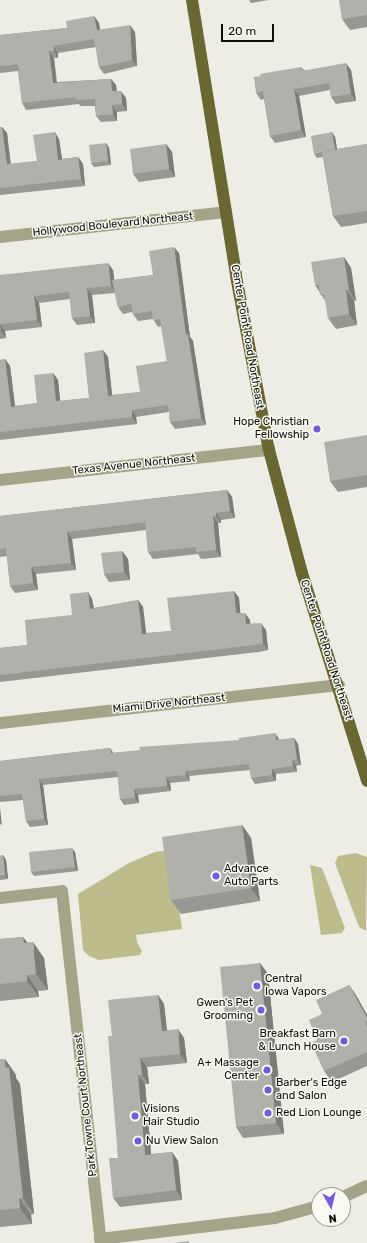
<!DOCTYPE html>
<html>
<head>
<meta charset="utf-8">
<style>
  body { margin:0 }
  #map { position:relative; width:367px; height:1243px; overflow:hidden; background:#edede6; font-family:Rubik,sans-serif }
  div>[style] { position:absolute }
  .green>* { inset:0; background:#bdbc8d }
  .minor>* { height:12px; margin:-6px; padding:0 6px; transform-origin:6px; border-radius:6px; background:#a5a488 }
  .major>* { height:12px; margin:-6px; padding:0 6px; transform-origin:6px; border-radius:6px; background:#6a6832 }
  .wall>* { inset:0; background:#989893 }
  .shaded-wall>* { inset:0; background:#7c7c78 }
  .building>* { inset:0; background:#b1b1ab }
  .dots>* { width:11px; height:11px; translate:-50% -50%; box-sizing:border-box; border:2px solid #fafaf3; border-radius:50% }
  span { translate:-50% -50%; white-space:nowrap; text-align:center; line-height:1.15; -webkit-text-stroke:3px #fafaf3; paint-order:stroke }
  .street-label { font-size:11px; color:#0d0d0a }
  .poi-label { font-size:11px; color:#0d0d0a }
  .right { translate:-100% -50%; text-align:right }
  .left { translate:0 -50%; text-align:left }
  .north { position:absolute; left:311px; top:1187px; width:40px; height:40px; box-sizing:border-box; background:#fafaf3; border:1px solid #9b9b96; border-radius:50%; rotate:172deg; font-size:11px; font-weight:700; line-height:16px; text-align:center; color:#0d0d0a }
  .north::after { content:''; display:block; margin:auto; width:14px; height:18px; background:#715dd8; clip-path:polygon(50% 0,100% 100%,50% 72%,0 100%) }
  .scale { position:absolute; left:221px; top:24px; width:53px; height:18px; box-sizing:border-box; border:2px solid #0d0d0a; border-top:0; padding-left:5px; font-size:12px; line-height:14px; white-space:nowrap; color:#0d0d0a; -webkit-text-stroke:3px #fafaf3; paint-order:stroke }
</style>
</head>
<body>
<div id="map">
  <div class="green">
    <i style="clip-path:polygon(171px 850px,182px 929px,136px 935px,137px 942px,142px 951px,140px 955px,99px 960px,89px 956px,83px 950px,78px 894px,129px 863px,155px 852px)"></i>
    <i style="clip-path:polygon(356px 853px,367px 857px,366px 931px,359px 927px,335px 863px,338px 856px)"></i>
    <i style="clip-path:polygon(310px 865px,322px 868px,345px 928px,342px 933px,321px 935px)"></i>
  </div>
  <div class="minor">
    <i style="left:0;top:237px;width:227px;rotate:-6.3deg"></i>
    <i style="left:0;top:480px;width:271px;rotate:-6.4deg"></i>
    <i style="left:0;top:723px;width:341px;rotate:-6.4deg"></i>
    <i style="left:0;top:898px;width:62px;rotate:-6.4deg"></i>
    <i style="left:62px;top:891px;width:354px;rotate:83.7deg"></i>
    <i style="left:343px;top:1197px;width:26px;rotate:-25deg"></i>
    <i style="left:100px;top:1239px;width:176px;rotate:-6.8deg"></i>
    <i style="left:275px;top:1218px;width:46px;rotate:-15.3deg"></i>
  </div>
  <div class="major">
    <i style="left:192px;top:0;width:279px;rotate:80.9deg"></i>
    <i style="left:236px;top:276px;width:177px;rotate:79.3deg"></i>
    <i style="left:269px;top:450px;width:127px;rotate:75deg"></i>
    <i style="left:302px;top:573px;width:218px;rotate:72.6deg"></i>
  </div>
  <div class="wall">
    <i style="clip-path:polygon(249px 0,269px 0,251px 3px)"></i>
    <i style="clip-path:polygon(367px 0,367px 27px,350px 30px,342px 19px)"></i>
    <i style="clip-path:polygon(94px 16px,99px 23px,100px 30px,135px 32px,137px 66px,104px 74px,99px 67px,96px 47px,58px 53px,58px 58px,54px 58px,57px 82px,111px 79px,116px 85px,117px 91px,126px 98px,127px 111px,117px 112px,117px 121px,101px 122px,96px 116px,95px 106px,80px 106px,79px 104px,26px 110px,22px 103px,18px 71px,0 73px,0 35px,67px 28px)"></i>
    <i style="clip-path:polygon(301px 67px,304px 70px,351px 70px,356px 101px,336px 104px,331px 97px,330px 90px,299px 96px,306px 137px,275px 143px,270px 136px,264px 99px,261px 100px,256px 93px)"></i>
    <i style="clip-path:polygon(0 127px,2px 127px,7px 133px,11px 164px,37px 161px,59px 139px,62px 159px,78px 157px,83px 164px,85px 186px,0 195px)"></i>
    <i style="clip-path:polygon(332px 132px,335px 137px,337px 149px,367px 144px,367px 223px,341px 227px,333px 216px,323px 157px,317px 158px,314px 154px)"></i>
    <i style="clip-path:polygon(106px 143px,109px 148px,111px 165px,94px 167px,91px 163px)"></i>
    <i style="clip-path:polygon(166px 144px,172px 152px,175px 177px,139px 182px,133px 174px)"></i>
    <i style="clip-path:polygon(179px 253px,190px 337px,193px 341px,206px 425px,175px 429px,170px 422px,169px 412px,136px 417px,137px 424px,0 440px,0 360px,5px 359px,10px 366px,15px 406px,37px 403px,53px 373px,58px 380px,60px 401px,89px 398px,103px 350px,108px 357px,112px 395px,140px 392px,167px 361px,161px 326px,158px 327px,153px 319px,138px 321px,133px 314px,132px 312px,123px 314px,118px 307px,115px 293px,92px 295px,95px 323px,77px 325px,72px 318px,70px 299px,39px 303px,42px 327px,5px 331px,6px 338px,0 339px,0 275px,113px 270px,114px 280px,153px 275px)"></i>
    <i style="clip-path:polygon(344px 257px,351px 268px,356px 301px,354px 301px,357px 325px,336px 329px,328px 318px,326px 302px,315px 285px)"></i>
    <i style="clip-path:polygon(367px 435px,367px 487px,338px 492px,330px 481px)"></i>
    <i style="clip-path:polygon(227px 490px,232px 497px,235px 518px,221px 520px,221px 523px,218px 523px,221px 557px,201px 559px,198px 554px,153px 559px,148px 552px,146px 530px,72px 539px,76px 570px,36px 574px,38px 590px,15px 593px,10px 586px,7px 556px,0 557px,0 516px)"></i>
    <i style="clip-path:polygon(122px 551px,128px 559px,130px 580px,109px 582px,104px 574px)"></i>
    <i style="clip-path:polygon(234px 591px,239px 598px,240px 613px,250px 620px,250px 624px,266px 630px,268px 650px,259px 652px,0 682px,0 648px,27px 645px,72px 615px,88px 592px,92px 599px,94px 608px,138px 600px,143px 607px,146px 633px,171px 631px)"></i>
    <i style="clip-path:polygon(294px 738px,298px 744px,301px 765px,296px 766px,297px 772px,276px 774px,276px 781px,255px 784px,251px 778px,250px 770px,189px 776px,190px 781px,170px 783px,171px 791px,138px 795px,139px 803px,124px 805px,120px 799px,118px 777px,43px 785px,48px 825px,30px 827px,26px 821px,23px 800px,0 802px,0 761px,110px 748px,113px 753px,279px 739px,279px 740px)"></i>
    <i style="clip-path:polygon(242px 825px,251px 838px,260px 901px,181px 914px,171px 900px)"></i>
    <i style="clip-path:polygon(75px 852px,78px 871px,34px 876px,31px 872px)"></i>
    <i style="clip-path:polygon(3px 855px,6px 860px,8px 879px,0 880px,0 856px)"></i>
    <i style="clip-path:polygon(23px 937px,27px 942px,44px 958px,48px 990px,38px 991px,39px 997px,0 1001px,0 939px)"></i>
    <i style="clip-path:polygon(260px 963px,268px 974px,284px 1134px,243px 1138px,236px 1127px)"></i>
    <i style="clip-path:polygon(349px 985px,357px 997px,367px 1015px,367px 1066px,332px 1082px,324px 1071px,317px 1040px,322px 1014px)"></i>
    <i style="clip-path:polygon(158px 995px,164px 1004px,167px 1030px,184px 1038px,187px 1063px,147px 1067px,149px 1084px,145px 1084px,151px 1154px,172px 1152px,178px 1161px,182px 1200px,120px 1207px,113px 1198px,118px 1158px,112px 1036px)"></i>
    <i style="clip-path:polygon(0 1059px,5px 1059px,16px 1075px,16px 1078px,20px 1084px,34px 1214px,31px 1215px,32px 1224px,0 1227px)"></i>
  </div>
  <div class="shaded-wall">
    <i style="clip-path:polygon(94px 16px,99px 23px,101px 37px,97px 30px)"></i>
    <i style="clip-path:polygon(130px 25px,135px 32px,137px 66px,132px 60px)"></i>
    <i style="clip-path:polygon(53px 46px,58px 53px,58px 58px,54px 51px)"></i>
    <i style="clip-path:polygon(49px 51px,54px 58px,57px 89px,53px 83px)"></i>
    <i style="clip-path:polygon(346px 63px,351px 70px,356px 101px,351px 94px)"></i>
    <i style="clip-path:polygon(111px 79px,116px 85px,117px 98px,112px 91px)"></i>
    <i style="clip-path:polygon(294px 89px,299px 96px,306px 137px,301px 130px)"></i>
    <i style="clip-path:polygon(121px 91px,126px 98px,127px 111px,122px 104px)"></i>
    <i style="clip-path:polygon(112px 105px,117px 112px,117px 121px,113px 114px)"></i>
    <i style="clip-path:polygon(2px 127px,7px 133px,11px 171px,7px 164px)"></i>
    <i style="clip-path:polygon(55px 132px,59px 139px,63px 166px,58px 160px)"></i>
    <i style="clip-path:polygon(332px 132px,335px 137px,338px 154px,335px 150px)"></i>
    <i style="clip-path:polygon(106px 143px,109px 148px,111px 165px,108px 161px)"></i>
    <i style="clip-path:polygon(166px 144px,172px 152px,175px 177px,169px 169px)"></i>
    <i style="clip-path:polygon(78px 157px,83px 164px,85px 186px,81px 179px)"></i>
    <i style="clip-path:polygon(174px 247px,179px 253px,190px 337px,193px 341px,206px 425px,201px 418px,186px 335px)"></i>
    <i style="clip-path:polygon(344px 257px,351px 268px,356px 301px,349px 290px)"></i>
    <i style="clip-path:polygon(108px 263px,113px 270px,116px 292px,111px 286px)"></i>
    <i style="clip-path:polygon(87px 288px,92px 295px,95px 323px,90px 316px)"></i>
    <i style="clip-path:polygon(346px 290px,354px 301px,357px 325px,349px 314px)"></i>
    <i style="clip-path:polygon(34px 296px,39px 303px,42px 327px,37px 320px)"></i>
    <i style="clip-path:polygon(0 324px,5px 331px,6px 338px,1px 331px)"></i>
    <i style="clip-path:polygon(103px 350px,108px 357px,113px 403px,108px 396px)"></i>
    <i style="clip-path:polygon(5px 359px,10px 366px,16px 414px,11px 407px)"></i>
    <i style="clip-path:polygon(53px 373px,58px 380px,61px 408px,56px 401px)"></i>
    <i style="clip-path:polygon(132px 410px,136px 417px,137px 424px,132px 417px)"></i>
    <i style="clip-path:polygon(227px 490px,232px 497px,235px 518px,230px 511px)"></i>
    <i style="clip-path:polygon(216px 513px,221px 520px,221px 523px,216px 516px)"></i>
    <i style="clip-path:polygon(213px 516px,218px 523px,221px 557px,216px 550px)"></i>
    <i style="clip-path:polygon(67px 532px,72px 539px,76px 570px,71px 563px)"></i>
    <i style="clip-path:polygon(122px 551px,128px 559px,130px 580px,124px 572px)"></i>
    <i style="clip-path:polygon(31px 567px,36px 574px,38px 590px,33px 583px)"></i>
    <i style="clip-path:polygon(234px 591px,239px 598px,241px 620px,236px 613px)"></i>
    <i style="clip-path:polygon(88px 592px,92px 599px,95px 616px,90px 609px)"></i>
    <i style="clip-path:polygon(138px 600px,143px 607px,147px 641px,142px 634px)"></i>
    <i style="clip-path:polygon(245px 613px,250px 620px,251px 632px,246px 624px)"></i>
    <i style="clip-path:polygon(261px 623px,266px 630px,268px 650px,263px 643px)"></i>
    <i style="clip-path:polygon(275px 733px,279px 739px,280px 746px,276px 740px)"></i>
    <i style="clip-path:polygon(294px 738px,298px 744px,301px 765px,297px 759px)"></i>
    <i style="clip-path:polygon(110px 748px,114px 754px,111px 753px)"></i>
    <i style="clip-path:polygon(292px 760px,296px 766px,297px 772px,293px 766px)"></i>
    <i style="clip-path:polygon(272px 769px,276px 774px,276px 781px,272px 775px)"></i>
    <i style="clip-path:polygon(185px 771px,189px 776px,190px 781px,186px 775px)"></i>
    <i style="clip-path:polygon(166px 777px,170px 783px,171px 791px,167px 786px)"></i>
    <i style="clip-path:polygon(39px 779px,43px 785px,48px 825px,44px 819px)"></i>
    <i style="clip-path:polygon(134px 789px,138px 795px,139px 803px,135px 798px)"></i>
    <i style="clip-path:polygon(0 808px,2px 826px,0 823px)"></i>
    <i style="clip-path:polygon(242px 825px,251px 838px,260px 901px,251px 888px)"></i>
    <i style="clip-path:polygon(72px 848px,75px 852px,78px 871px,75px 867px)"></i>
    <i style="clip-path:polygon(3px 855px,6px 860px,8px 879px,5px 875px)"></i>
    <i style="clip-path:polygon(23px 937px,34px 952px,33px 942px,44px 958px,48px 990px,36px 974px,24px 943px)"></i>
    <i style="clip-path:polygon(260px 963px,268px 974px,284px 1134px,276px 1123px)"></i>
    <i style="clip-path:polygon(27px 975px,38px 991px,39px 997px,27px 981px)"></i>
    <i style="clip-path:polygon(349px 985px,357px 997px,367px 1015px,367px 1018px)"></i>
    <i style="clip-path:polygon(158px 995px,164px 1004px,168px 1040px,162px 1031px)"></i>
    <i style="clip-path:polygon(178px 1029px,184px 1038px,187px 1063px,180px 1054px)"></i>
    <i style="clip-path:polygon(140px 1058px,147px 1067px,149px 1084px,142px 1075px)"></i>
    <i style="clip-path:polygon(5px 1059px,16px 1075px,16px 1078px,20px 1084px,34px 1214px,23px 1198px)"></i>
    <i style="clip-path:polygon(138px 1075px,145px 1084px,152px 1164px,145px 1155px)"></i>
    <i style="clip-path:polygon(172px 1152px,178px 1161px,182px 1200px,176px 1190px)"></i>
    <i style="clip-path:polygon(19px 1198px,31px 1215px,32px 1224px,20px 1208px)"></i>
  </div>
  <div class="building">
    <i style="clip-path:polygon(339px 0,367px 0,367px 15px,342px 19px)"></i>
    <i style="clip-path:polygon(94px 16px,97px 30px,130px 25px,132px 60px,99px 67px,94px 39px,53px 46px,54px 51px,49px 51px,53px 83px,111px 79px,112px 91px,121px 91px,122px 104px,112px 105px,113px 114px,96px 116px,95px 99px,76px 100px,75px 97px,22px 103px,18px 64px,0 66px,0 35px,67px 28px,66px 21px)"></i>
    <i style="clip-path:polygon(346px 63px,351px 94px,331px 97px,329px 83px,294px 89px,301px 130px,270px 136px,263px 91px,256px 93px,254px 77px,261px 76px,260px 74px,301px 67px,302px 71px)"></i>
    <i style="clip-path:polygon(0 127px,2px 127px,7px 164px,37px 161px,33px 135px,55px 132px,58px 160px,78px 157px,81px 179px,0 188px)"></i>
    <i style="clip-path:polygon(332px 132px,335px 149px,322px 152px,314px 154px,311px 136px)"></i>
    <i style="clip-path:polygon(106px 143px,108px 161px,91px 163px,89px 145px)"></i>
    <i style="clip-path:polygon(166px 144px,169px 169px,133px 174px,130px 149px)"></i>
    <i style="clip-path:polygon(367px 144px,367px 211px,333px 216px,322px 152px)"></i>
    <i style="clip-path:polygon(174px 247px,186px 335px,188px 334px,201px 418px,170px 422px,168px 405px,132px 410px,132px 417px,0 432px,0 360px,5px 359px,11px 407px,37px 403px,34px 375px,53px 373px,56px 401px,89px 398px,84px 353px,103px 350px,108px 396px,140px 392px,136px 366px,167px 361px,160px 319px,153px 320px,152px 311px,133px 314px,131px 304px,118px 307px,112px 280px,153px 275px,149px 251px)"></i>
    <i style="clip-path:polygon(344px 257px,349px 290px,346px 290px,349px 314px,328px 318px,324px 294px,320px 295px,319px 285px,315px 285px,311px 262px)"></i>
    <i style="clip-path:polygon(108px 263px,111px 286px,87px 288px,90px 316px,72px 318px,69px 292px,34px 296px,37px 320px,0 324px,0 275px)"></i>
    <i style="clip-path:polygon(367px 435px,367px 475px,330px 481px,324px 442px)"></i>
    <i style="clip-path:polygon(227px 490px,230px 511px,216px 513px,216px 516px,213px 516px,216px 550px,196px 552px,196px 547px,148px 552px,145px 522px,67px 532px,71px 563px,31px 567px,33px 583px,10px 586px,6px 548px,0 549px,0 516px)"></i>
    <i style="clip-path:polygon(122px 551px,124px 572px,104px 574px,101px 553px)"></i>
    <i style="clip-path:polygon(234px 591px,236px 613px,245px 613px,246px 624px,261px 623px,263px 643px,254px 645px,0 675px,0 648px,27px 645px,25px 620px,72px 615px,70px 594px,88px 592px,90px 609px,138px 600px,142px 634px,171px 631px,167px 598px)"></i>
    <i style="clip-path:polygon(275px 733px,276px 740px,294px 738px,297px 759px,292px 760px,293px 766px,272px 769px,272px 775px,251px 778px,249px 764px,185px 771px,186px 775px,166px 777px,167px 786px,134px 789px,135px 798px,120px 799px,117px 771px,39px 779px,44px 819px,26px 821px,22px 794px,0 796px,0 761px,110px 748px,111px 753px,140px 750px,139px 747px,239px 740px,239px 738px)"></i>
    <i style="clip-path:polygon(242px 825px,251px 888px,171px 900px,162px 837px)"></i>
    <i style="clip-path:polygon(72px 848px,75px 867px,31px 872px,29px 852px)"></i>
    <i style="clip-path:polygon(3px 855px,5px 875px,0 875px,0 856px)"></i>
    <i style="clip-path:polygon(23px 937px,24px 943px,33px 942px,36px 974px,27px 975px,27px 981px,0 984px,0 939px)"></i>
    <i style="clip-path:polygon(260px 963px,276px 1123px,236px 1127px,220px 967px)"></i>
    <i style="clip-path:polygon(349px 985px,367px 1018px,367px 1021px,365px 1022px,367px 1027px,367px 1052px,324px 1071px,311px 1043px,317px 1040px,309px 1020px,322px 1014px,316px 1000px)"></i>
    <i style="clip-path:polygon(158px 995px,162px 1031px,178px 1029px,180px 1054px,140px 1058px,142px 1075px,138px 1075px,145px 1155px,172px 1152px,176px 1190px,113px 1198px,109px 1158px,118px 1158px,108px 1036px,112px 1036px,108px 1000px)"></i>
    <i style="clip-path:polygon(0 1059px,5px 1059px,5px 1068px,9px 1067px,23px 1198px,19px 1198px,20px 1208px,0 1210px)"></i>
    <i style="clip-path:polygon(189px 1241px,189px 1243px,173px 1243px)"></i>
  </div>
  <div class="dots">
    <i style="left:317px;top:429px;background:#715dd8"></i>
    <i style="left:216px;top:876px;background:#715dd8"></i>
    <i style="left:257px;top:986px;background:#715dd8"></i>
    <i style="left:261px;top:1010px;background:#715dd8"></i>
    <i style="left:344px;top:1041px;background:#715dd8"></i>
    <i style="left:267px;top:1070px;background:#715dd8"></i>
    <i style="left:268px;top:1090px;background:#715dd8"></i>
    <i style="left:268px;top:1113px;background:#715dd8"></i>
    <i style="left:135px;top:1116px;background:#715dd8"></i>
    <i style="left:138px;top:1141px;background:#715dd8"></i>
  </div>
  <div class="street-label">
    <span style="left:113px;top:225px;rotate:-6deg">Hollywood Boulevard Northeast</span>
    <span style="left:247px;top:337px;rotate:80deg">Center Point Road Northeast</span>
    <span style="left:134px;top:465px;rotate:-6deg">Texas Avenue Northeast</span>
    <span style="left:326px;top:650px;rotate:72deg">Center Point Road Northeast</span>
    <span style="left:169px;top:704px;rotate:-6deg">Miami Drive Northeast</span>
    <span style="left:86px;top:1105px;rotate:-96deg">Park Towne Court Northeast</span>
  </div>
  <div class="poi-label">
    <span class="right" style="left:309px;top:429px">Hope Christian<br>Fellowship</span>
    <span class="left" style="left:224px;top:876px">Advance<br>Auto Parts</span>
    <span class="left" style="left:265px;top:986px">Central<br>Iowa Vapors</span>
    <span class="right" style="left:253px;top:1010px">Gwen's Pet<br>Grooming</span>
    <span class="right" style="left:336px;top:1041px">Breakfast Barn<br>&amp; Lunch House</span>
    <span class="right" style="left:259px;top:1070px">A+ Massage<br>Center</span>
    <span class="left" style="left:276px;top:1090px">Barber's Edge<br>and Salon</span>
    <span class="left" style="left:143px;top:1116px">Visions<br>Hair Studio</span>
    <span class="left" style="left:276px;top:1113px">Red Lion Lounge</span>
    <span class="left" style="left:146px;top:1141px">Nu View Salon</span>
  </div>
  <div class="north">N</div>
  <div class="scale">20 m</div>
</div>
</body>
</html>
